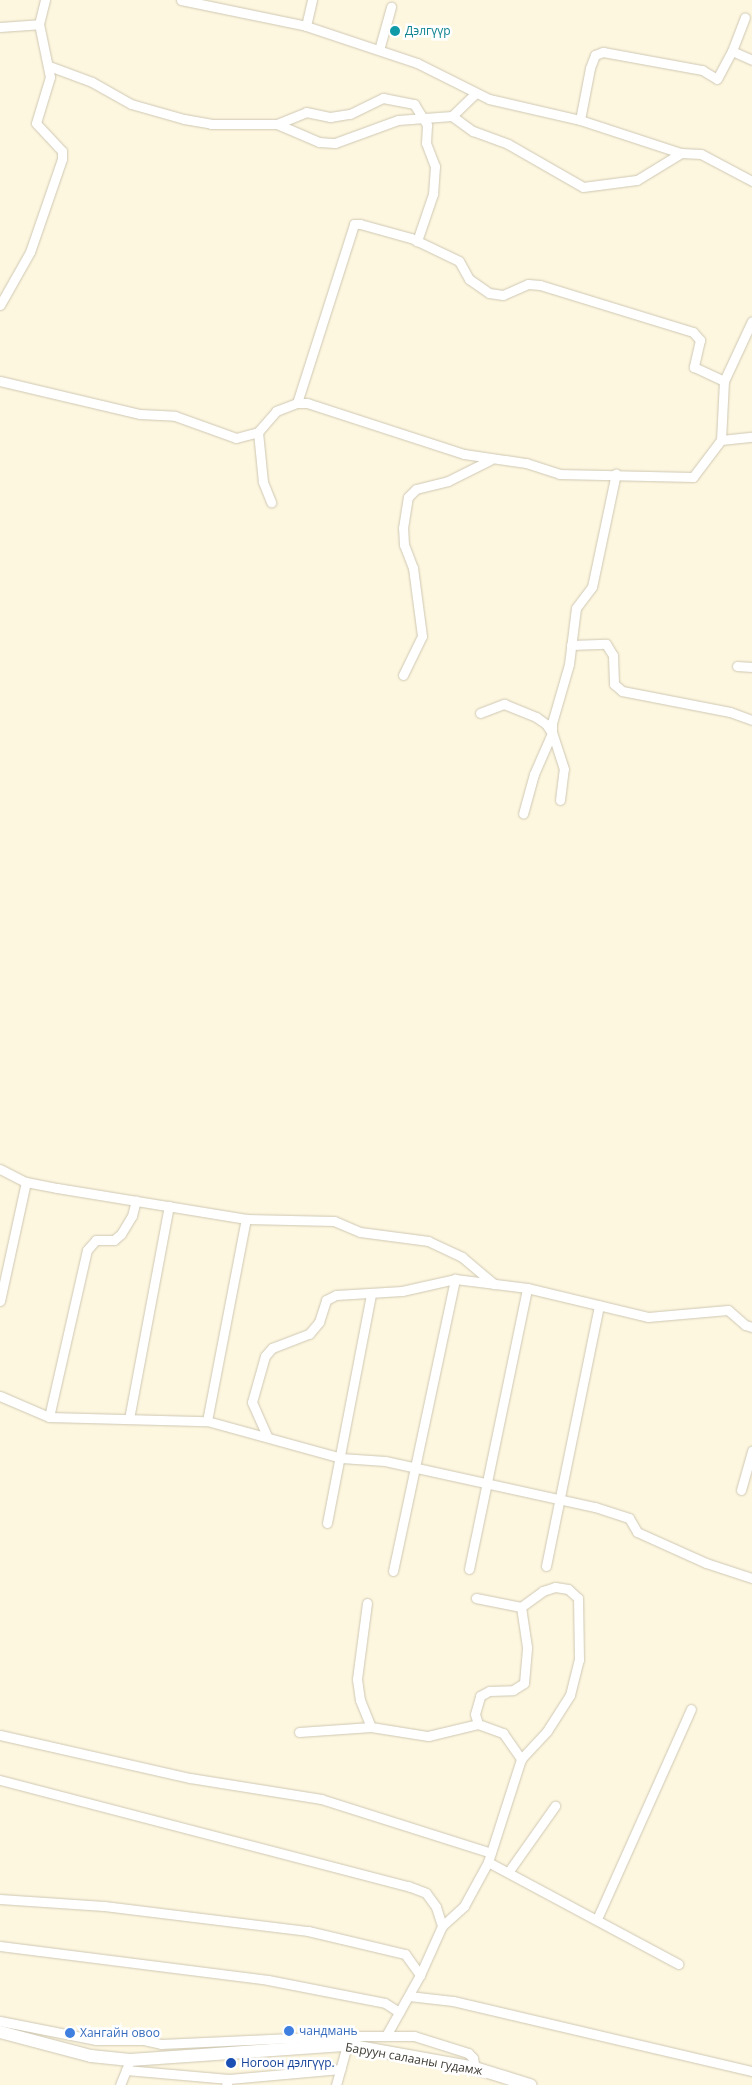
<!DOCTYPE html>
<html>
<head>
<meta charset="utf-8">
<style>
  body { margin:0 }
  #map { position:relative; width:752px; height:2085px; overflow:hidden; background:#fef7e0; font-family:"Open Sans",sans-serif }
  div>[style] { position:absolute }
  .roads { filter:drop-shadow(0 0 1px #cec7b2) drop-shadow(0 0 1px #cec7b2) }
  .minor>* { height:9px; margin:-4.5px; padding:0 4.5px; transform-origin:4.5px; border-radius:4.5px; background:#fff }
  .secondary>* { height:12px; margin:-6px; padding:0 6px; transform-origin:6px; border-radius:6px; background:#fff }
  .dots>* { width:14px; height:14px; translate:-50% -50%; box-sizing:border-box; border:2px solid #fff; border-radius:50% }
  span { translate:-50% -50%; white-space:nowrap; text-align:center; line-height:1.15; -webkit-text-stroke:5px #fff; paint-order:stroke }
  .culture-label { font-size:12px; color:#0d838f }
  .left { translate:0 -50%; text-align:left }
  .shop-label { font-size:12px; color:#366cbe }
  .street-label { font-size:12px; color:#3e3b33 }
  .transit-label { font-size:12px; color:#164399 }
</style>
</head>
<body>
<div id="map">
  <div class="roads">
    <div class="minor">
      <i style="left:181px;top:0;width:128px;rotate:11.7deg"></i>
      <i style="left:306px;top:26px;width:117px;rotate:18.4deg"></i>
      <i style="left:417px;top:63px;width:80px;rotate:26.6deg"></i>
      <i style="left:489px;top:99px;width:93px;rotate:13deg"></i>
      <i style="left:580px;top:120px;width:106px;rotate:18.1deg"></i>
      <i style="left:681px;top:153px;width:20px;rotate:3deg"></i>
      <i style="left:701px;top:154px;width:58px;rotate:27.9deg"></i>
      <i style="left:306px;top:26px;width:27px;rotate:-77deg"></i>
      <i style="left:0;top:27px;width:39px;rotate:-4deg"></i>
      <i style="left:379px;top:50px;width:45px;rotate:-74.4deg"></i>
      <i style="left:732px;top:51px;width:36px;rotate:-69deg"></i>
      <i style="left:49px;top:66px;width:46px;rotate:20.4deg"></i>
      <i style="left:92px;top:82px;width:45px;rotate:29.4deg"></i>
      <i style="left:131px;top:104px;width:55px;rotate:15.8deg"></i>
      <i style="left:184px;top:119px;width:27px;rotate:10deg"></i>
      <i style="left:211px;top:124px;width:66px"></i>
      <i style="left:277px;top:124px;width:46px;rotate:23.2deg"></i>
      <i style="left:319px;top:142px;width:16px;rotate:4deg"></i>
      <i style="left:335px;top:143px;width:67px;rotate:-20.1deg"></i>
      <i style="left:398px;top:120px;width:54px;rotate:-4.2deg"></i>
      <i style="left:452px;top:116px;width:33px;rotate:-44deg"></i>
      <i style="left:452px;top:116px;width:26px;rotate:36deg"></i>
      <i style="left:473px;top:131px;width:37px;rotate:20deg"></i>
      <i style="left:508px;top:144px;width:86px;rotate:29.8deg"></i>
      <i style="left:583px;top:187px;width:54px;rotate:-7.4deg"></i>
      <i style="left:637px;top:180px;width:52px;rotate:-31.5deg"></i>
      <i style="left:580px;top:120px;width:53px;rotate:-79.1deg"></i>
      <i style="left:590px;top:68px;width:14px;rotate:-69deg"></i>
      <i style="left:595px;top:55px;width:9px;rotate:-21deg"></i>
      <i style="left:603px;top:52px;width:101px;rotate:10.3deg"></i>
      <i style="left:702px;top:70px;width:17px;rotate:31deg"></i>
      <i style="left:717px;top:79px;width:32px;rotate:-62deg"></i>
      <i style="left:732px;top:51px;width:22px;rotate:24deg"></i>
      <i style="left:277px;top:124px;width:31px;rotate:-22deg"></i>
      <i style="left:306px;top:112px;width:25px;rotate:12deg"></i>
      <i style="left:330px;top:117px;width:20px;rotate:-9deg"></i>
      <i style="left:350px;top:114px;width:37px;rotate:-26deg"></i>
      <i style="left:383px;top:98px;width:32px;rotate:11deg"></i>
      <i style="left:414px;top:104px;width:25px;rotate:58deg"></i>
      <i style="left:427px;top:125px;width:18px;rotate:93deg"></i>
      <i style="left:426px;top:143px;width:25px;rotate:69deg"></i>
      <i style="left:435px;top:166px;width:28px;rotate:94deg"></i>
      <i style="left:433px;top:194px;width:50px;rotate:108.8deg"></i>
      <i style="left:0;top:305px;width:61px;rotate:-60.5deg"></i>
      <i style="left:30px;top:252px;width:98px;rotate:-71deg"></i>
      <i style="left:62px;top:159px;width:8px;rotate:-90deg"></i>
      <i style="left:62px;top:151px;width:38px;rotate:-133deg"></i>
      <i style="left:36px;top:123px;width:48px;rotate:-73.1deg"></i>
      <i style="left:50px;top:77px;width:54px;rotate:-101.7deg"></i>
      <i style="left:39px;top:24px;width:25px;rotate:-76deg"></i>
      <i style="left:0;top:381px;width:144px;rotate:13.3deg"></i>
      <i style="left:140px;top:414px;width:35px;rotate:3deg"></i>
      <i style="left:175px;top:416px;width:65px;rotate:19.8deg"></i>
      <i style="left:236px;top:438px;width:23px;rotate:-15deg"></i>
      <i style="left:258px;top:432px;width:28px;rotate:-49deg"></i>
      <i style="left:276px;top:411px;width:22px;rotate:-21deg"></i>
      <i style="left:297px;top:403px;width:10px"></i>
      <i style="left:307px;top:403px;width:165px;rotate:18deg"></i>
      <i style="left:464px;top:454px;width:63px;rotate:8.3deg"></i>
      <i style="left:526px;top:463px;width:35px;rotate:18deg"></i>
      <i style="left:559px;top:474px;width:134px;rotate:1.3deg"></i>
      <i style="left:693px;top:477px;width:46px;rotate:-52.9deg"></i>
      <i style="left:721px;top:440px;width:31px;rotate:-6deg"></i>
      <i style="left:297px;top:403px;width:188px;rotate:-72.3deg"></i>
      <i style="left:354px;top:224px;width:6px"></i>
      <i style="left:360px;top:224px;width:53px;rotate:15.4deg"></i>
      <i style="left:411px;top:238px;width:53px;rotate:25.6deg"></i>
      <i style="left:459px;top:261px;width:21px;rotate:61deg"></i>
      <i style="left:469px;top:279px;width:24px;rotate:35deg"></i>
      <i style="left:489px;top:293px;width:14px;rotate:8deg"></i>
      <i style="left:503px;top:295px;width:27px;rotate:-24deg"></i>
      <i style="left:528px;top:284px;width:12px;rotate:5deg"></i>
      <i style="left:540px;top:285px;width:160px;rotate:17.1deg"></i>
      <i style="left:693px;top:332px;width:11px;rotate:49deg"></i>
      <i style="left:700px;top:340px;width:28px;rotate:103deg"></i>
      <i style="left:694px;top:367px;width:33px;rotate:25deg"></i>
      <i style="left:258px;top:432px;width:50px;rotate:84.3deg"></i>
      <i style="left:263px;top:482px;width:22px;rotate:68deg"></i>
      <i style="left:721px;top:440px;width:59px;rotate:-87.1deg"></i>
      <i style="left:724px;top:381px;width:66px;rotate:-65deg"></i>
      <i style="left:571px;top:645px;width:35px;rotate:-2deg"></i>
      <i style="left:606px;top:644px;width:13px;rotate:58deg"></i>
      <i style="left:613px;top:655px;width:29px;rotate:88deg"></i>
      <i style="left:614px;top:684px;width:11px;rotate:41deg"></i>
      <i style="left:622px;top:691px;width:110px;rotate:11deg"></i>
      <i style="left:730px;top:712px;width:23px;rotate:20deg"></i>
      <i style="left:737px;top:666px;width:15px;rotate:4deg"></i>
      <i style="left:403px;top:675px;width:43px;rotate:-64deg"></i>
      <i style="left:422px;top:636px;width:69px;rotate:-97.5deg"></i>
      <i style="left:413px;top:568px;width:25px;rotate:-111deg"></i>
      <i style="left:404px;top:545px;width:17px;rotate:-93deg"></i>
      <i style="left:403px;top:528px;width:31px;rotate:-81deg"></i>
      <i style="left:408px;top:497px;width:11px;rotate:-45deg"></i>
      <i style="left:416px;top:489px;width:33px;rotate:-14deg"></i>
      <i style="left:448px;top:481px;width:47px;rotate:-26.6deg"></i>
      <i style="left:480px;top:713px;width:26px;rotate:-21deg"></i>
      <i style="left:504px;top:704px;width:35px;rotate:22deg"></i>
      <i style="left:536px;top:717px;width:12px;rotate:35deg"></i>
      <i style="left:546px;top:724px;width:11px;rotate:56deg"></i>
      <i style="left:552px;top:733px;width:45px;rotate:113.7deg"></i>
      <i style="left:534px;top:774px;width:41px;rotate:105.4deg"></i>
      <i style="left:560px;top:800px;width:31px;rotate:-83deg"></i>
      <i style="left:564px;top:769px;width:38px;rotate:-108deg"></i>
      <i style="left:552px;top:733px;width:10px;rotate:-90deg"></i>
      <i style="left:552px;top:723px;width:61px;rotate:-73.9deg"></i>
      <i style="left:569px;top:664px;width:56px;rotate:-82.9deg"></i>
      <i style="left:576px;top:608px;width:26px;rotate:-53deg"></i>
      <i style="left:592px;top:587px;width:116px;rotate:-78.1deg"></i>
      <i style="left:0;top:1169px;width:29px;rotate:27deg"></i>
      <i style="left:26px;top:1182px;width:32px;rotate:11deg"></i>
      <i style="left:57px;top:1188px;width:192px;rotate:9.3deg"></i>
      <i style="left:246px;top:1219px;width:88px;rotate:1.3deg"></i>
      <i style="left:334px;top:1221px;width:28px;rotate:23deg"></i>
      <i style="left:360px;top:1232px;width:69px;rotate:7.5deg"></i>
      <i style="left:428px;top:1241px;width:38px;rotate:25deg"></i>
      <i style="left:462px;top:1257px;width:42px;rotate:40.2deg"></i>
      <i style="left:0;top:1301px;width:122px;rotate:-77.7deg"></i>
      <i style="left:0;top:1396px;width:53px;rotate:23.2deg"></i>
      <i style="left:49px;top:1417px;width:158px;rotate:1.5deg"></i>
      <i style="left:207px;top:1421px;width:139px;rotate:15.4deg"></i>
      <i style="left:341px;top:1458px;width:44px;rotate:3.9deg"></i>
      <i style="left:385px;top:1461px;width:215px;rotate:12.4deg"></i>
      <i style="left:595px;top:1507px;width:36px;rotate:18deg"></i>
      <i style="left:629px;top:1518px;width:16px;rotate:60deg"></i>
      <i style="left:637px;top:1532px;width:76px;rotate:24.2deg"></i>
      <i style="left:706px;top:1563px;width:48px;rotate:18.1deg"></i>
      <i style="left:49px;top:1417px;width:171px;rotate:-77.2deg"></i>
      <i style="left:87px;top:1250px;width:13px;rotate:-48deg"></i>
      <i style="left:96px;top:1240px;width:18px"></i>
      <i style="left:114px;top:1240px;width:9px;rotate:-41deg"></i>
      <i style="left:121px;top:1234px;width:21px;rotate:-59deg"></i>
      <i style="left:132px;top:1216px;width:16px;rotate:-76deg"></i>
      <i style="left:129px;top:1419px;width:217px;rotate:-79.4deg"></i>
      <i style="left:207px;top:1421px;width:206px;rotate:-79.1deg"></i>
      <i style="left:267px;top:1436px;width:37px;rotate:-114deg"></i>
      <i style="left:252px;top:1402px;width:48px;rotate:-74.2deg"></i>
      <i style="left:265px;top:1356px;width:11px;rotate:-49deg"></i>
      <i style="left:272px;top:1348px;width:40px;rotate:-21deg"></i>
      <i style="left:309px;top:1334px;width:16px;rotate:-50deg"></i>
      <i style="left:319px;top:1322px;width:23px;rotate:-72deg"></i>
      <i style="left:326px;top:1300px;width:11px;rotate:-27deg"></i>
      <i style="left:336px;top:1295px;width:66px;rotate:-3.5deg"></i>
      <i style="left:402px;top:1291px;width:54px;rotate:-12.8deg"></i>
      <i style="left:455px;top:1279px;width:73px;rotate:7.1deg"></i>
      <i style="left:527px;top:1288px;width:124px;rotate:13.5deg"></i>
      <i style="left:648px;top:1317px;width:80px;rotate:-5deg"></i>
      <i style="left:728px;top:1310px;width:23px;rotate:41deg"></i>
      <i style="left:745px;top:1325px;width:7px;rotate:16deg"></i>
      <i style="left:741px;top:1490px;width:41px;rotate:-74.2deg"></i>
      <i style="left:327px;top:1523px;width:233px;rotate:-79.1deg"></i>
      <i style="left:546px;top:1566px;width:266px;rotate:-78.5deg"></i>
      <i style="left:469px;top:1569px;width:287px;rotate:-78.3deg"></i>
      <i style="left:393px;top:1571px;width:299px;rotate:-78deg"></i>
      <i style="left:367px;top:1603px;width:77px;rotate:97.5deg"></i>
      <i style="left:357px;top:1679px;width:21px;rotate:82deg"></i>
      <i style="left:360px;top:1700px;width:29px;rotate:68deg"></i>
      <i style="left:478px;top:1724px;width:10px;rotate:-107deg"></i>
      <i style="left:475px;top:1714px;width:19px;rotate:-74deg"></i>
      <i style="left:480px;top:1696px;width:10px;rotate:-29deg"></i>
      <i style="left:489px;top:1691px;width:24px;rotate:-2deg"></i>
      <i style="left:513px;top:1690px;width:13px;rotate:-32deg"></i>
      <i style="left:524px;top:1683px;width:36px;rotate:-85deg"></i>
      <i style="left:527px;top:1647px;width:40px;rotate:-98.5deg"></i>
      <i style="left:299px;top:1732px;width:72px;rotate:-4deg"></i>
      <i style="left:371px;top:1727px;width:58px;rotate:9deg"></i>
      <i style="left:428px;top:1736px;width:51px;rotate:-13.5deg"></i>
      <i style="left:478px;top:1724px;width:27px;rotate:20deg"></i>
      <i style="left:503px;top:1733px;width:32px;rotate:55deg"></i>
      <i style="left:0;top:1735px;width:195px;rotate:12.8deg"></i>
      <i style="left:190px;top:1778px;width:133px;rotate:9.1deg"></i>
      <i style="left:321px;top:1799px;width:178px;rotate:17.6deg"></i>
      <i style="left:0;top:1780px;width:422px;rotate:14.6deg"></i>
      <i style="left:408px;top:1886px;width:19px;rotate:21deg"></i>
      <i style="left:426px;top:1893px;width:17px;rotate:54deg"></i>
      <i style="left:436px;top:1907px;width:20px;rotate:72deg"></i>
      <i style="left:488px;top:1862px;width:216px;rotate:28.2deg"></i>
      <i style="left:509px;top:1871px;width:80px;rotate:-54.7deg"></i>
      <i style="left:0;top:1899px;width:104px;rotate:3.9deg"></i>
      <i style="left:104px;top:1906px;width:206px;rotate:7deg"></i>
      <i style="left:308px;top:1931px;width:100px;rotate:13.3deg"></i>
      <i style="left:405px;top:1954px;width:26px;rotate:54deg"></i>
      <i style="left:597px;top:1919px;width:230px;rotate:-65.9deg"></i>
      <i style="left:0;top:1946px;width:270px;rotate:7.2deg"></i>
      <i style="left:268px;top:1980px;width:119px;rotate:11.1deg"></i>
      <i style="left:385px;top:2003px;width:17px;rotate:33deg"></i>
      <i style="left:409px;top:1996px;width:44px;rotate:6.5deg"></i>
      <i style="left:453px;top:2001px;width:307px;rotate:13.2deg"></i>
      <i style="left:0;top:2021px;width:98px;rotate:11.2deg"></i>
      <i style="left:96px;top:2040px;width:48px"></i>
      <i style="left:144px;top:2040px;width:17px;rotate:13deg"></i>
      <i style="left:161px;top:2044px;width:175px;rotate:-2.6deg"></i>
      <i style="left:336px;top:2036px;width:78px"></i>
      <i style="left:414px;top:2036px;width:57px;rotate:17.5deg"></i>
      <i style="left:468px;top:2053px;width:7px;rotate:45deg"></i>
      <i style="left:473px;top:2058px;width:10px;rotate:79deg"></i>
      <i style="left:387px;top:2034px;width:68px;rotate:-60.8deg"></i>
      <i style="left:420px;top:1975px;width:54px;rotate:-65.8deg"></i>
      <i style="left:442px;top:1926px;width:30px;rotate:-42deg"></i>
      <i style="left:464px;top:1906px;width:50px;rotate:-61.4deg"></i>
      <i style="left:488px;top:1862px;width:108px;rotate:-72.2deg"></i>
      <i style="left:521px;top:1759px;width:38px;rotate:-47deg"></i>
      <i style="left:547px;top:1731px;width:43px;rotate:-57.4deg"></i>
      <i style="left:570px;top:1695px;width:36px;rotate:-76deg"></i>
      <i style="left:579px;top:1660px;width:62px;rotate:-90.9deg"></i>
      <i style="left:578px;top:1598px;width:13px;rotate:-138deg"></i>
      <i style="left:568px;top:1589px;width:13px;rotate:-171deg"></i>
      <i style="left:555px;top:1587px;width:13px;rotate:162deg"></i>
      <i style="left:543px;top:1591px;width:27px;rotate:144deg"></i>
      <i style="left:521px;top:1607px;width:46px;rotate:-168.7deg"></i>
      <i style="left:126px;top:2070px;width:103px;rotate:5deg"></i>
      <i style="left:120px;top:2085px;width:22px;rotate:-68deg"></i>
      <i style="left:226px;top:2085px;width:7px;rotate:-63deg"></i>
      <i style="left:229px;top:2079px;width:112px;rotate:-5.1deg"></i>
      <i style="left:336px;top:2085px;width:41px;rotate:-74.6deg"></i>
    </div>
    <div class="secondary">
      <i style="left:0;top:2032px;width:94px;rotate:14.8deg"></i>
      <i style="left:91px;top:2056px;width:39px;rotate:6deg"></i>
      <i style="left:130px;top:2060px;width:218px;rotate:-4deg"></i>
      <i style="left:347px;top:2045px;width:130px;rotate:10.2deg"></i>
      <i style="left:475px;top:2068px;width:58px;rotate:17.2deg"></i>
    </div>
  </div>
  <div class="dots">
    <i style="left:395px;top:31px;background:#0f9aa8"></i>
    <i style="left:289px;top:2031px;background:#3f7fe0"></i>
    <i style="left:70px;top:2033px;background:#3f7fe0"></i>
    <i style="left:231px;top:2063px;background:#1a4fb4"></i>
  </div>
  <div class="culture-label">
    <span class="left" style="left:405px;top:31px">Дэлгүүр</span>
  </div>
  <div class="shop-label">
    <span class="left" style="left:299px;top:2031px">чандмань</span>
    <span class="left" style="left:80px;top:2033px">Хангайн овоо</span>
  </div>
  <div class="street-label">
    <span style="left:414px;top:2059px;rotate:10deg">Баруун салааны гудамж</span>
  </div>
  <div class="transit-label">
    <span class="left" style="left:241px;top:2063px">Ногоон дэлгүүр.</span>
  </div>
</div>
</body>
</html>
